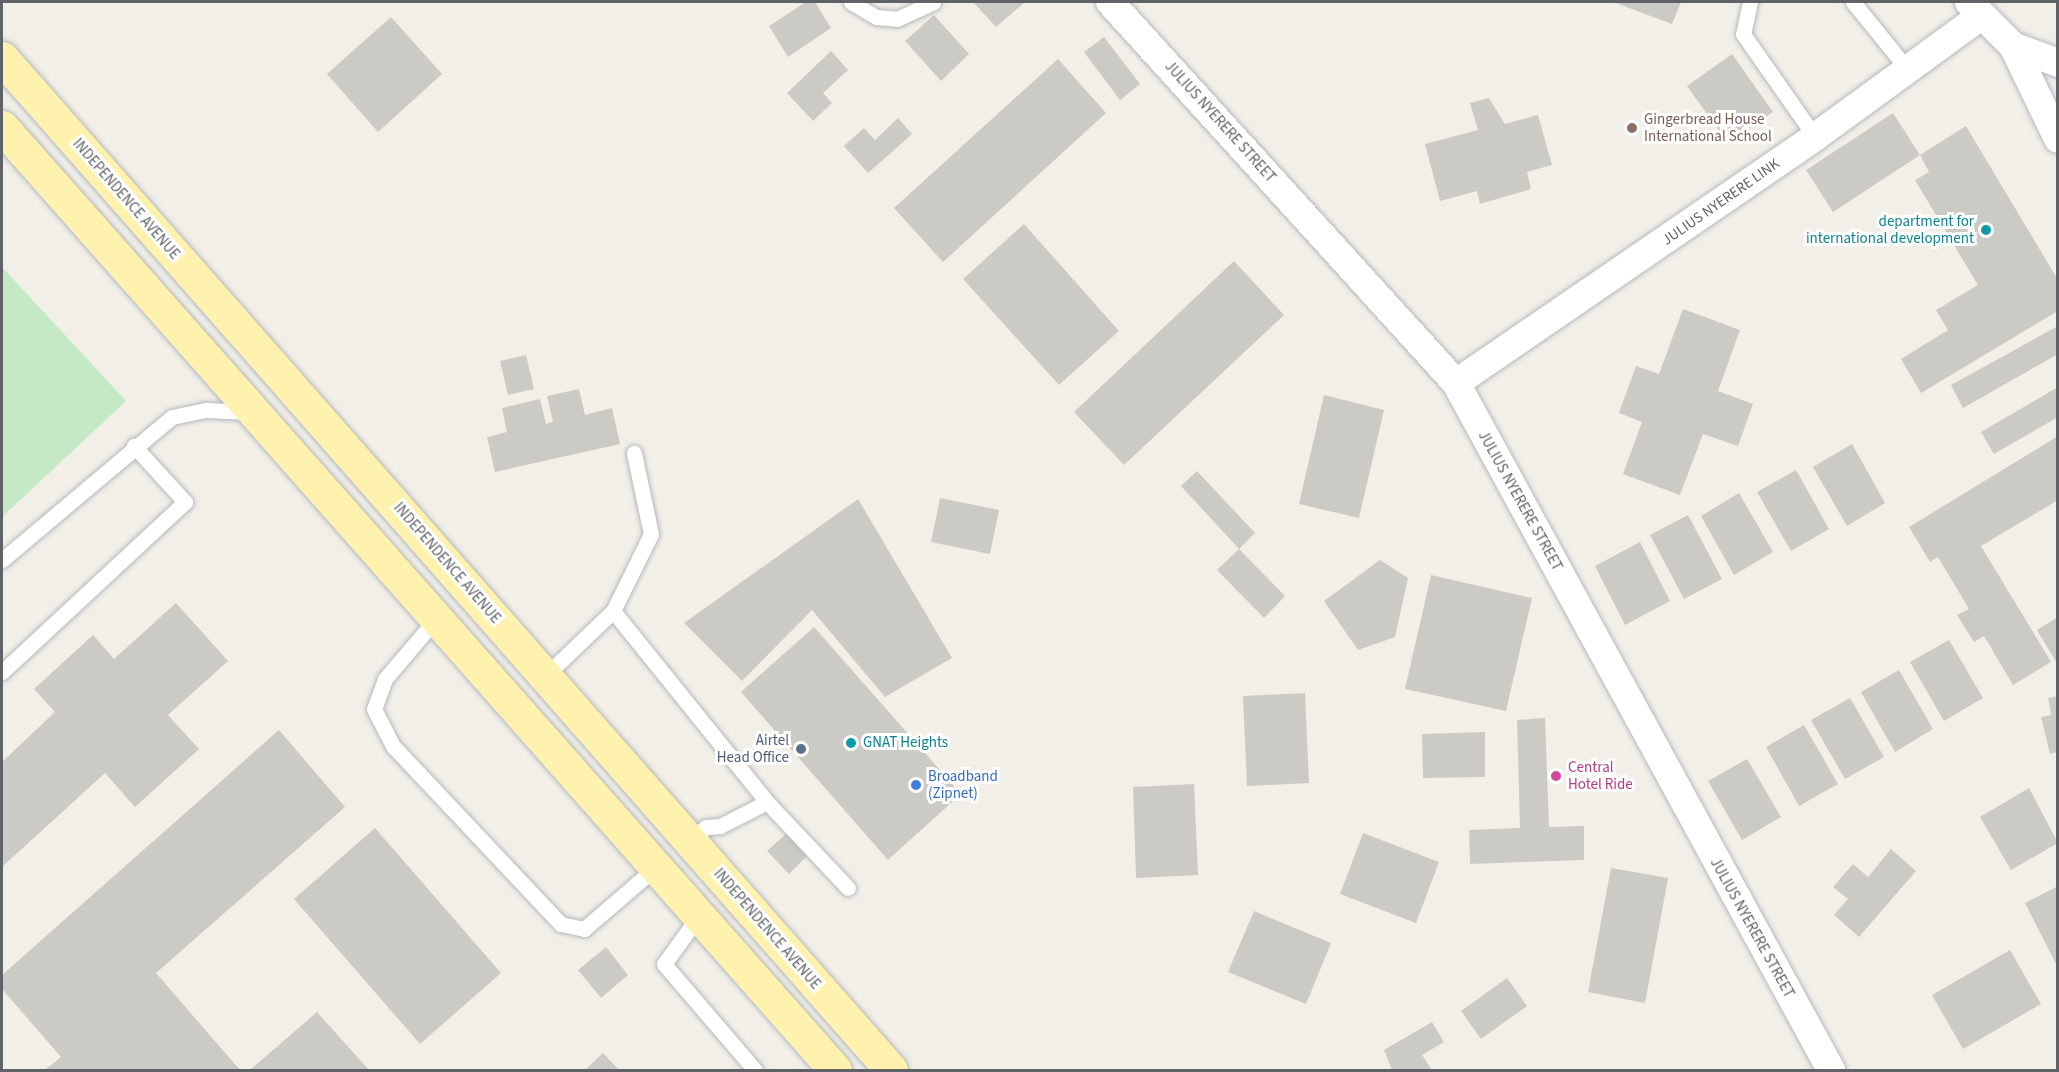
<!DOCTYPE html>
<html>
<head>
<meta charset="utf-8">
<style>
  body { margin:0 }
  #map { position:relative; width:2059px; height:1072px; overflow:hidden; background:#f1efe8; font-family:"Source Sans 3",sans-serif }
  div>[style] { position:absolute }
  .green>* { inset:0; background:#c5e8c5 }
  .building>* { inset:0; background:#cccac5 }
  .roads { filter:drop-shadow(0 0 2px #b5b8bc) drop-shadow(0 0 2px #b5b8bc) }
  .lane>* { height:15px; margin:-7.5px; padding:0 7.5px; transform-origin:7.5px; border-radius:7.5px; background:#fff }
  .street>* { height:28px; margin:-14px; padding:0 14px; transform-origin:14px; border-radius:14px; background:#fff }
  .primary>* { height:33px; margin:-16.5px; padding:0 16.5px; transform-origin:16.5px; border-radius:16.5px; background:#fff2af }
  .dots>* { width:16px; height:16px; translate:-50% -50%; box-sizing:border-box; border:3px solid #fff; border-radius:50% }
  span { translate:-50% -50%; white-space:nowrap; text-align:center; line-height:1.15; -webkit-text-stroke:6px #fff; paint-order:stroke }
  .education-label { font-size:15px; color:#785e54 }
  .left { translate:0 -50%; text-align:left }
  .street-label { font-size:15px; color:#5f6368 }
  .culture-label { font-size:15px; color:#0d838f }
  .right { translate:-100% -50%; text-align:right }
  .service-label { font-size:15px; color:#4e5e75 }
  .hotel-label { font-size:15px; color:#b23c85 }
  .shop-label { font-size:15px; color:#366cbe }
  .frame { position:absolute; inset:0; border:3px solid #5f6368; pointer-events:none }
</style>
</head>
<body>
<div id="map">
  <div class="green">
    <i style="clip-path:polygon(2px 267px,126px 401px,2px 517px)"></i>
  </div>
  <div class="building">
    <i style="clip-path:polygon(806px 2px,815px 2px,831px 28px,788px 57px,769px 26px)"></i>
    <i style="clip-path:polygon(973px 2px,1025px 2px,996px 27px)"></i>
    <i style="clip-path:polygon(1613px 2px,1681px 2px,1672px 24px)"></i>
    <i style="clip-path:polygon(934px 15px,969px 54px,941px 81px,905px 41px)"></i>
    <i style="clip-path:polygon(391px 17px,442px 74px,378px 132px,327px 74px)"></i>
    <i style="clip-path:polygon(1104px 37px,1140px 84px,1120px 100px,1084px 52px)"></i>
    <i style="clip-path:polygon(831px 51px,848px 70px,823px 93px,832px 103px,813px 121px,787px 93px)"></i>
    <i style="clip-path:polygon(1732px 54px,1773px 112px,1728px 143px,1687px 86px)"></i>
    <i style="clip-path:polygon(1058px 59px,1106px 113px,943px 262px,894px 208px)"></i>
    <i style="clip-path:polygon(1489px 98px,1505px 124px,1538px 115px,1552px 165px,1527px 172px,1531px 189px,1480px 204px,1477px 191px,1440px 201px,1425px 144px,1478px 130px,1470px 103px)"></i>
    <i style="clip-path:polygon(1893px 113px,1920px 155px,1966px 126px,2058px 280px,2058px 311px,1921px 393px,1901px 359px,1948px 330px,1936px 310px,1978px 285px,1915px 180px,1929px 172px,1920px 155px,1833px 212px,1806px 170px)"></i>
    <i style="clip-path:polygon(898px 118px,912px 134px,868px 173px,844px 146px,864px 128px,875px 140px)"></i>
    <i style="clip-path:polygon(1024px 224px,1119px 331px,1059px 385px,963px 279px)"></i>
    <i style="clip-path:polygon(1234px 261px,1284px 315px,1124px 465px,1074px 412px)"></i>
    <i style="clip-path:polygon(1683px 309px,1740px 330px,1718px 391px,1753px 404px,1738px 446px,1703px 434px,1680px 495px,1623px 474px,1642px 422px,1619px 413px,1636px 366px,1659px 374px)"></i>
    <i style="clip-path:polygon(2058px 326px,2058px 354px,1963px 408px,1951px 385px)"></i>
    <i style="clip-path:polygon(526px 355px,534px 389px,508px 395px,500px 361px)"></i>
    <i style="clip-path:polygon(2058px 387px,2058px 417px,1994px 454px,1981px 432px)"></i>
    <i style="clip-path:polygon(579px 389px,585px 415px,612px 408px,620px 444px,495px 472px,487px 437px,507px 432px,502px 408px,540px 399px,546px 424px,553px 422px,547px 396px)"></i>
    <i style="clip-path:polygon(1324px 395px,1384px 410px,1359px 518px,1299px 504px)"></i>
    <i style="clip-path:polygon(2058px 436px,2058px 500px,1981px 546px,2051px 662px,2013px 685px,1984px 636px,1974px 642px,1957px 615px,1969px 609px,1938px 557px,1930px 562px,1909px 527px)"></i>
    <i style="clip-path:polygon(1852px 444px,1885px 503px,1847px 526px,1813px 467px)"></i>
    <i style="clip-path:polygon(1796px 470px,1829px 529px,1791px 551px,1757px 492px)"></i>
    <i style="clip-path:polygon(1197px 471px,1255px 533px,1239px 549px,1181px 486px)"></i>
    <i style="clip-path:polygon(1739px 493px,1773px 552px,1734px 575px,1701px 516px)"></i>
    <i style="clip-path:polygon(940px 498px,999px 510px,990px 554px,931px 542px)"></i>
    <i style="clip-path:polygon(858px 499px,952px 658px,885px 697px,812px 610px,742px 681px,684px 623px)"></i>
    <i style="clip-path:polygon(1688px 515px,1722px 579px,1684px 599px,1650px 535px)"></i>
    <i style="clip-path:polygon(1640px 542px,1670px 601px,1625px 625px,1595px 566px)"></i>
    <i style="clip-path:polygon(1239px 549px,1285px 596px,1264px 618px,1217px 570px)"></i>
    <i style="clip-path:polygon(1380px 560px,1408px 578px,1395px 637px,1358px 650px,1324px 601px)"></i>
    <i style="clip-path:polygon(1431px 575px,1532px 598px,1506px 711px,1405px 689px)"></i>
    <i style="clip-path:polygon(176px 603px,228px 661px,168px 715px,199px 749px,135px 807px,105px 773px,2px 867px,2px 762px,55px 712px,34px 689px,93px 635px,114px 659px)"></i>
    <i style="clip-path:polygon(2058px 617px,2058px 665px,2037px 630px)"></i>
    <i style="clip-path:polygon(814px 627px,961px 794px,888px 860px,741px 692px)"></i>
    <i style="clip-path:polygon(1949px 640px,1983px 698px,1944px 721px,1910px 662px)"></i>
    <i style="clip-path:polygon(1899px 670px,1933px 729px,1895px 752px,1861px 692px)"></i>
    <i style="clip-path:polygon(1305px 693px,1309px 783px,1247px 786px,1243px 696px)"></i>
    <i style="clip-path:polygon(2058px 696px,2058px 752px,2050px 754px,2041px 717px,2051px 715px,2048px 698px)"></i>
    <i style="clip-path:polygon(1850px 698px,1884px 757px,1845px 779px,1811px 720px)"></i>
    <i style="clip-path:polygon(1545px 718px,1549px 827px,1584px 826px,1584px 860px,1470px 864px,1469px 830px,1520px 828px,1517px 720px)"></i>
    <i style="clip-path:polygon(1804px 725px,1838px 784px,1799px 806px,1766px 747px)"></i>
    <i style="clip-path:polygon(279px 730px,345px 807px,156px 973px,240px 1070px,45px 1070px,61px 1057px,2px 989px,2px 975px)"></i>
    <i style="clip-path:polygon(1485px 732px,1485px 777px,1423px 778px,1422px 734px)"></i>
    <i style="clip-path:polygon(1747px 759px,1781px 817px,1742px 840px,1708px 781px)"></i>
    <i style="clip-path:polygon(1194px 784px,1198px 875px,1136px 878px,1133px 787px)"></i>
    <i style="clip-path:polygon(2029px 788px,2058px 843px,2011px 870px,1980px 817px)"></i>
    <i style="clip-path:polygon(375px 828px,501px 973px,420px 1044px,294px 899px)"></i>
    <i style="clip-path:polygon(787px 833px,808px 855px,789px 874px,767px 851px)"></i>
    <i style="clip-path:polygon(1363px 833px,1439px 862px,1416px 923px,1340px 894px)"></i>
    <i style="clip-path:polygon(1891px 849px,1916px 871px,1859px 937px,1834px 915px,1848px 899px,1833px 887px,1853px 864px,1868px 877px)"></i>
    <i style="clip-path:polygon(1611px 868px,1668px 878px,1645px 1003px,1588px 992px)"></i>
    <i style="clip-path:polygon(2058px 886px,2058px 968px,2025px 903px)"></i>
    <i style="clip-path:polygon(1254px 911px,1331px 943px,1306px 1004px,1228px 972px)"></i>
    <i style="clip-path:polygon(606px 947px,628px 975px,601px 998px,578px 970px)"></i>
    <i style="clip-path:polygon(2010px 950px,2041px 1004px,1963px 1049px,1932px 995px)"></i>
    <i style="clip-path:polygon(1507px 978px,1527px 1006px,1481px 1039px,1461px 1011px)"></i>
    <i style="clip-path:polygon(317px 1012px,369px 1070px,250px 1070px)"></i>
    <i style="clip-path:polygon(1432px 1022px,1444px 1042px,1422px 1055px,1432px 1070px,1392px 1070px,1384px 1050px)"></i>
    <i style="clip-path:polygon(603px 1053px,619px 1070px,585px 1070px)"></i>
  </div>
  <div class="roads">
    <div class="lane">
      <i style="left:851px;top:2px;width:29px;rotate:31deg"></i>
      <i style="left:876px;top:17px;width:21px;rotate:5deg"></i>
      <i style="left:897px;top:19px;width:40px;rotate:-25deg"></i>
      <i style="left:1750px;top:2px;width:33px;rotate:102deg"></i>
      <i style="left:1743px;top:34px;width:126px;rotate:55deg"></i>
      <i style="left:1853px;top:2px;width:87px;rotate:51deg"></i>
      <i style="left:2px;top:560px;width:222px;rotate:-40.1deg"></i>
      <i style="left:172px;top:417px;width:35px;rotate:-12deg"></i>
      <i style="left:206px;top:410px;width:43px;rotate:2.7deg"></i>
      <i style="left:613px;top:611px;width:245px;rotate:51.1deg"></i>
      <i style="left:767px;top:802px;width:53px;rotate:152.9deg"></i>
      <i style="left:720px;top:826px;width:14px;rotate:176deg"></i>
      <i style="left:706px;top:827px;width:22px;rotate:141deg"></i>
      <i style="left:435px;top:620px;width:77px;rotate:130.3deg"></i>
      <i style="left:385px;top:679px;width:32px;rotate:110deg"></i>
      <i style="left:374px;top:709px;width:42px;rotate:62.8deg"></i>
      <i style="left:393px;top:746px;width:245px;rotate:46.7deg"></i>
      <i style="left:561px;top:924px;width:24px;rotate:12deg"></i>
      <i style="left:584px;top:929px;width:94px;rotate:-40.7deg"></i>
      <i style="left:2px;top:672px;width:250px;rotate:-42.9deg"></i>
      <i style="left:185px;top:502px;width:76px;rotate:-132.3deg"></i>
      <i style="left:546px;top:675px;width:93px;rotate:-43.7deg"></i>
      <i style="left:613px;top:611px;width:86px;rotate:-63.7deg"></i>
      <i style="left:651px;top:534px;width:83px;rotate:-101.9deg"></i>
      <i style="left:767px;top:802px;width:118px;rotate:46.7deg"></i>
      <i style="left:698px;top:917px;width:58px;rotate:125.9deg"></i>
      <i style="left:664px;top:964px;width:140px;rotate:49.4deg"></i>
    </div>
    <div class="street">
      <i style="left:1110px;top:2px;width:515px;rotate:47.76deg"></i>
      <i style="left:1456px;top:383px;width:783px;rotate:61.37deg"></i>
      <i style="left:1969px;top:2px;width:62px;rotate:45deg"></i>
      <i style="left:2013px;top:46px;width:103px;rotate:64.2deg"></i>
      <i style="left:2013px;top:46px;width:48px;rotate:20.7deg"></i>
      <i style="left:1456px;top:383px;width:435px;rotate:-34.4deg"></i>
      <i style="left:1815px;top:137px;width:205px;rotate:-36.1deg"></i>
    </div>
    <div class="primary">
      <i style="left:2px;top:58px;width:1347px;rotate:48.7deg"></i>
      <i style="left:2px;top:127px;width:1258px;rotate:48.54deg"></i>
    </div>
  </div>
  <div class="dots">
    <i style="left:1632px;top:128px;background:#8d6e63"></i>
    <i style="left:1986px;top:230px;background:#0f9aa8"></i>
    <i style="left:851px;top:743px;background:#0f9aa8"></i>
    <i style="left:801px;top:749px;background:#5c6f8a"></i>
    <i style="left:1556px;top:776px;background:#d1479c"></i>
    <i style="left:916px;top:785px;background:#3f7fe0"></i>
  </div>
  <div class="education-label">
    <span class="left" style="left:1644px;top:128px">Gingerbread House<br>International School</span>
  </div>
  <div class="street-label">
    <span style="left:1220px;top:122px;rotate:48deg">JULIUS NYERERE STREET</span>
    <span style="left:126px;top:199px;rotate:49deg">INDEPENDENCE AVENUE</span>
    <span style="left:1721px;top:202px;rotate:-35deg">JULIUS NYERERE LINK</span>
    <span style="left:1520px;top:501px;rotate:61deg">JULIUS NYERERE STREET</span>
    <span style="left:447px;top:563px;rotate:49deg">INDEPENDENCE AVENUE</span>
    <span style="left:1752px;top:928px;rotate:61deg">JULIUS NYERERE STREET</span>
    <span style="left:767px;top:929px;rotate:49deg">INDEPENDENCE AVENUE</span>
  </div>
  <div class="culture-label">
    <span class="right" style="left:1974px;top:230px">department for<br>international development</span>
    <span class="left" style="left:863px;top:743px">GNAT Heights</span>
  </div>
  <div class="service-label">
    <span class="right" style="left:789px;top:749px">Airtel<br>Head Office</span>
  </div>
  <div class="hotel-label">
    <span class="left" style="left:1568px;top:776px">Central<br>Hotel Ride</span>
  </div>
  <div class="shop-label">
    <span class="left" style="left:928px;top:785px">Broadband<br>(Zipnet)</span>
  </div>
  <div class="frame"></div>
</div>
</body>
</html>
